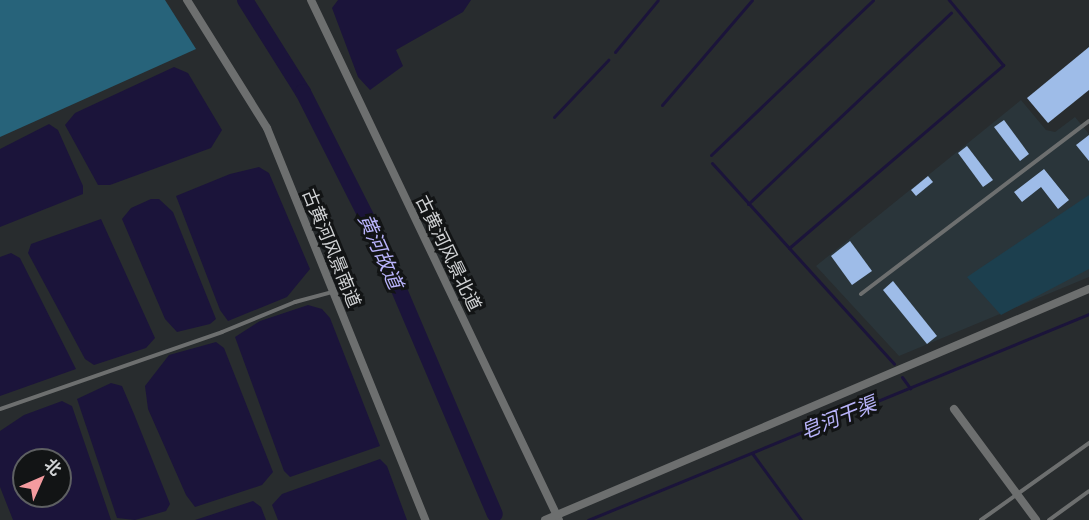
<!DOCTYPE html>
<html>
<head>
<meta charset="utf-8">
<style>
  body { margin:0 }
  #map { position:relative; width:1089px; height:520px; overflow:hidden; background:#282c2e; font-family:Lato,"Noto Sans SC",sans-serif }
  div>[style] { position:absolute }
  .built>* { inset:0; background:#2a353a }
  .green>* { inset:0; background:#1c3f4e }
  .forest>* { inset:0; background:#27637a }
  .water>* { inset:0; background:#1b143a }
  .stream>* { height:3px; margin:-1.5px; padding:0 1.5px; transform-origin:1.5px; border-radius:1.5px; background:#1b143a }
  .river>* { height:16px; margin:-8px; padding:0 8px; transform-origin:8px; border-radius:8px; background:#1b143a }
  .building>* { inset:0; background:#9ebce8 }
  .service>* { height:4px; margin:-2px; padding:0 2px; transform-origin:2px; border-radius:2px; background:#6d6f6f }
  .minor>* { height:8px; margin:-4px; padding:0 4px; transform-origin:4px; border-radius:4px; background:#6d6f6f }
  span { translate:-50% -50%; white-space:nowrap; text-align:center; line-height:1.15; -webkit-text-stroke:6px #121415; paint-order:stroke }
  .street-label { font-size:18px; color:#d1d3d5 }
  .water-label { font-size:20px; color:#b9b4fc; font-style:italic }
  .north { position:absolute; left:12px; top:448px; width:60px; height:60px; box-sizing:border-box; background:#121415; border:2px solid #5e6062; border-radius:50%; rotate:45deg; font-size:16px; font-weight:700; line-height:24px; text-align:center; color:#d1d3d5 }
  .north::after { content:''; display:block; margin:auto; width:21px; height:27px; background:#f49b9f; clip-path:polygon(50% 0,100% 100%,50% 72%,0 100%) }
</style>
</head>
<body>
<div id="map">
  <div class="built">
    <i style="clip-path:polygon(1021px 100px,1046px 130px,1055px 132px,1075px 117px,1089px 134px,1089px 277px,899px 356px,816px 266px)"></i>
  </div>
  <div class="green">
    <i style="clip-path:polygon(1089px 195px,1089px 269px,1001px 315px,967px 277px)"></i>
  </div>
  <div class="forest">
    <i style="clip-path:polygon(0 0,165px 0,196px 49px,0 137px)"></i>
  </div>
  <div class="water">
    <i style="clip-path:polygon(338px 0,471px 0,463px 12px,396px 50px,403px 66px,370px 90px,358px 77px,332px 8px)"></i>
    <i style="clip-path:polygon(174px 67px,188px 73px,222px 130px,211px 148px,110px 185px,98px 185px,65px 125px,75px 113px)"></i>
    <i style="clip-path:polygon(49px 124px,58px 130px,83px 186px,83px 194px,0 227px,0 149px)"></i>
    <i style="clip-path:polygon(259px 167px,269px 173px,310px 269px,287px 297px,228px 321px,220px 310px,176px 196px,230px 174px)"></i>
    <i style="clip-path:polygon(151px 199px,159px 199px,173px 212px,216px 319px,210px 324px,177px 332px,165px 319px,122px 219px,131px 208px)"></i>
    <i style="clip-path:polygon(101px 219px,155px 338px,146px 348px,94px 365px,85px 359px,28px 253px,31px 244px)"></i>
    <i style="clip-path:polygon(11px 253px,20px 258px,76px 369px,0 396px,0 257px)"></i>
    <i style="clip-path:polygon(308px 305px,322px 309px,330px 318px,380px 446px,290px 477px,284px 471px,235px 337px,260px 321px)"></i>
    <i style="clip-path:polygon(216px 342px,224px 348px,273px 472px,262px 485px,195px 507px,186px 495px,148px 409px,145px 386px,169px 355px)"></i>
    <i style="clip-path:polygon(111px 383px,122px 386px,134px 414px,170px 504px,166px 511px,135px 520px,117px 518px,77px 399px)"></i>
    <i style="clip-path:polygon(evenodd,62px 401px,72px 406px,111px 520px,13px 520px,0 487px,0 431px,24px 415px,62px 401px,24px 460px,60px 460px,60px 496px,24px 496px,24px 460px)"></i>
    <i style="clip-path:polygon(380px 459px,387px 466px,407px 520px,278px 520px,272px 505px,282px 494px)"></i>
    <i style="clip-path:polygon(253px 501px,261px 507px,266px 520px,195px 520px)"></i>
  </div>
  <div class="stream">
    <i style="left:615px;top:52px;width:67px;rotate:-50.4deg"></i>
    <i style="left:662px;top:105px;width:138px;rotate:-49.4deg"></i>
    <i style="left:554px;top:117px;width:79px;rotate:-46.5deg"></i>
    <i style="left:711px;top:155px;width:224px;rotate:-43.7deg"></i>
    <i style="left:712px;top:163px;width:271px;rotate:47.8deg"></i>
    <i style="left:748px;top:204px;width:279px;rotate:-43.3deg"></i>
    <i style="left:789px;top:248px;width:282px;rotate:-40.5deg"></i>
    <i style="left:1003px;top:65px;width:85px;rotate:-129.7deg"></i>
    <i style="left:902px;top:377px;width:14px;rotate:54deg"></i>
    <i style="left:752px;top:453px;width:83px;rotate:53.8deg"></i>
    <i style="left:588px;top:520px;width:542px;rotate:-22.35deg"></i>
  </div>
  <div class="river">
    <i style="left:245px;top:0;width:109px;rotate:57.8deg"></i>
    <i style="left:303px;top:92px;width:164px;rotate:63.1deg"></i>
    <i style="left:377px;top:238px;width:300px;rotate:66.9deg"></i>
  </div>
  <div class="building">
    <i style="clip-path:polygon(1089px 47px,1089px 90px,1048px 123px,1027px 98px)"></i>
    <i style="clip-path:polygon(1004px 120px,1029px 154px,1020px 161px,994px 127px)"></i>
    <i style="clip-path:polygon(1089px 135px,1089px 161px,1076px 145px)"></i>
    <i style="clip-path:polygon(967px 146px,993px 180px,983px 187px,958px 153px)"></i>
    <i style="clip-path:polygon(1044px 169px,1069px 200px,1058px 209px,1041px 187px,1022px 202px,1014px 192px)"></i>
    <i style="clip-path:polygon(928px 176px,933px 182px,916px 196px,911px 190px)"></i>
    <i style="clip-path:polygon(850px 241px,872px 271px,852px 285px,831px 256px)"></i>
    <i style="clip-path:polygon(893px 281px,937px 336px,927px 344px,883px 290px)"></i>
  </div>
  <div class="service">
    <i style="left:861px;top:294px;width:286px;rotate:-37.2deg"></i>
    <i style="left:0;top:409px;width:235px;rotate:-19.1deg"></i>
    <i style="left:222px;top:332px;width:79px;rotate:-22.3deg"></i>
    <i style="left:295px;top:302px;width:39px;rotate:-15deg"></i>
    <i style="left:981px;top:520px;width:133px;rotate:-35.5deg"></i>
    <i style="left:1049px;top:520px;width:49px;rotate:-35.9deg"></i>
  </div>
  <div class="minor">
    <i style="left:187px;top:0;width:151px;rotate:58deg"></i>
    <i style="left:267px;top:128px;width:423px;rotate:68deg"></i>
    <i style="left:311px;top:0;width:576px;rotate:64.5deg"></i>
    <i style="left:954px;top:409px;width:138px;rotate:53.5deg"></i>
    <i style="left:545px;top:520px;width:591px;rotate:-23.01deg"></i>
  </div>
  <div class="street-label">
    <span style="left:332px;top:248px;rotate:68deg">古黄河风景南道</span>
    <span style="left:449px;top:253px;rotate:64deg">古黄河风景北道</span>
  </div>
  <div class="water-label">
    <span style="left:381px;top:251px;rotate:66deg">黄河故道</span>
    <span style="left:838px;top:417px;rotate:-22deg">皂河干渠</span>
  </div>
  <div class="north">北</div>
</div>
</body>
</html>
